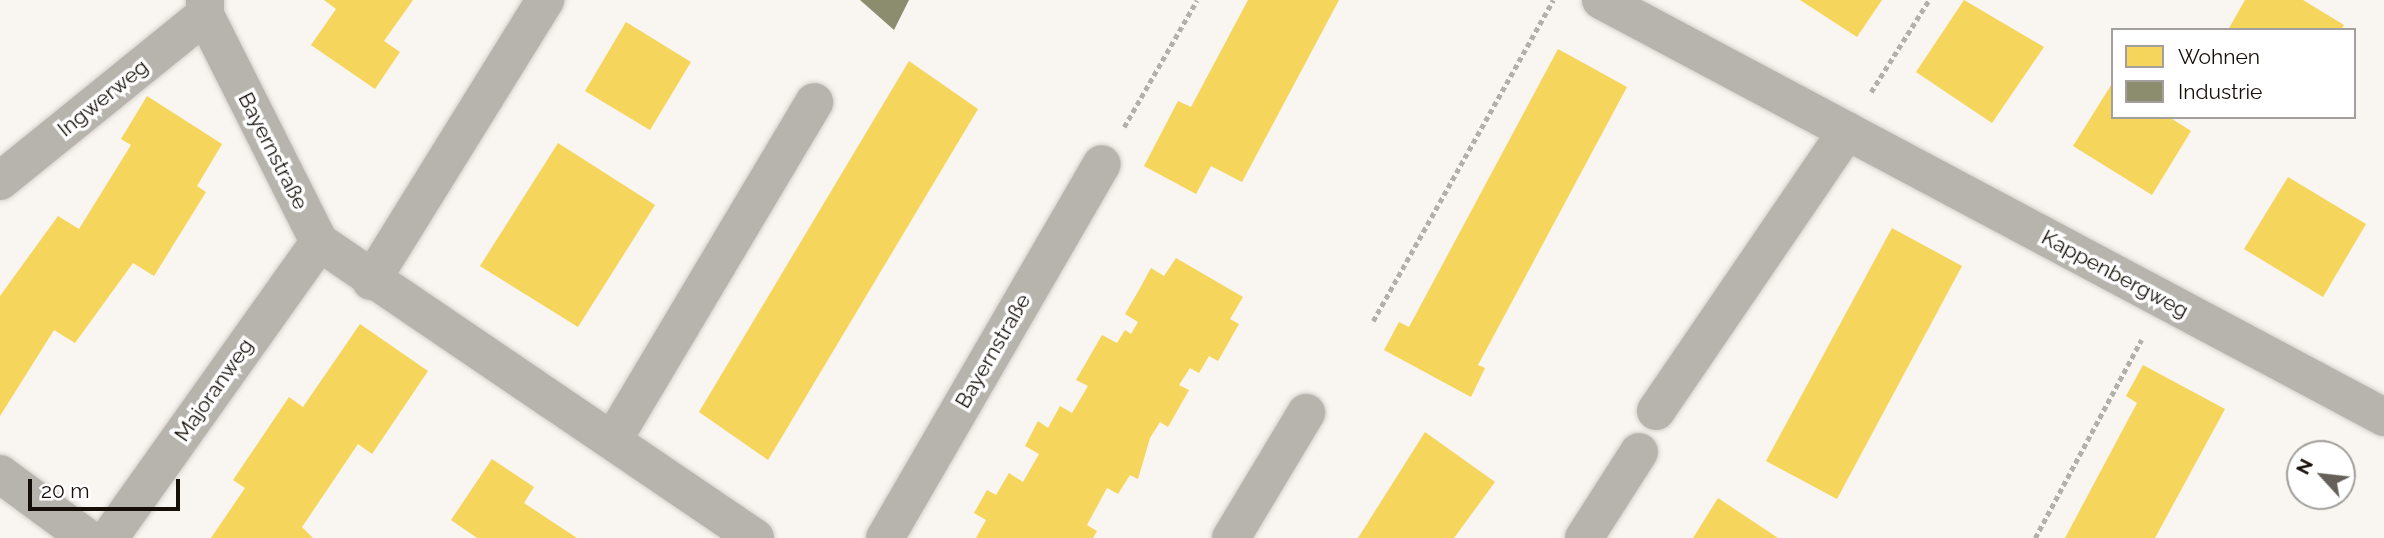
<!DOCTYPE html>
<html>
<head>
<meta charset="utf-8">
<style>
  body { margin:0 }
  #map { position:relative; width:2384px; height:538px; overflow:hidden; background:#f9f5f0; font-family:Raleway,sans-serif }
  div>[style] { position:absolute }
  .homes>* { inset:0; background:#f6d55c }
  .industry>* { inset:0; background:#8c8c6e }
  .path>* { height:4.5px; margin-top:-2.25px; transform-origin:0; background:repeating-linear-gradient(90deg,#b3b0aa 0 5px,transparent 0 8.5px) }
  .roads { filter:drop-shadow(0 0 2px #d4d0cc) drop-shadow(0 0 2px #d4d0cc) }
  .minor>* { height:38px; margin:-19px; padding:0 19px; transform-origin:19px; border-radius:19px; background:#b7b4ae }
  span { translate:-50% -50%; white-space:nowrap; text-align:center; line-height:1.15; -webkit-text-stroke:7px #fff; paint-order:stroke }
  .street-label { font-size:21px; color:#160f08 }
  .legend { position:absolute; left:2111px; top:28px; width:245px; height:91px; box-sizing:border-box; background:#fff; border:2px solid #a29f9c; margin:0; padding:9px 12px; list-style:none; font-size:21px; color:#160f08 }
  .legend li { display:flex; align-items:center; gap:14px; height:35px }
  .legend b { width:35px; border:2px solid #a29f9c }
  .north { position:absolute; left:2286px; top:440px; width:70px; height:70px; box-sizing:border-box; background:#fff; border:2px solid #a29f9c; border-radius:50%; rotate:297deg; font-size:19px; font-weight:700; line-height:28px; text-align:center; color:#160f08 }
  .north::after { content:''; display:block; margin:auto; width:24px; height:32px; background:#656059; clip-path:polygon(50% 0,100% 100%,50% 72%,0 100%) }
  .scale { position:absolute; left:28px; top:479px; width:152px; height:32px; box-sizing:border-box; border:4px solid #160f08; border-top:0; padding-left:9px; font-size:21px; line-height:24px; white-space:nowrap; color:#160f08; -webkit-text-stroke:5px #fff; paint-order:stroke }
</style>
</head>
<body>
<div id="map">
  <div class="homes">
    <i style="clip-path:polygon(324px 0,413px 0,384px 41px,400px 52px,375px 89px,311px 45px,336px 9px)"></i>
    <i style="clip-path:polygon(1248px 0,1339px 0,1242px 182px,1211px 166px,1196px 194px,1144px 166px,1178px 101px,1191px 107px)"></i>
    <i style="clip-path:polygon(1800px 0,1882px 0,1857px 37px)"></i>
    <i style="clip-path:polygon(1964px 0,2044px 47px,1992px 123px,1916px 72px)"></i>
    <i style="clip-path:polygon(2245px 0,2303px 0,2344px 25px,2341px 30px,2228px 30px)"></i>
    <i style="clip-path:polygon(626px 22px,691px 62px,650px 130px,585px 91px)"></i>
    <i style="clip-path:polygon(1558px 49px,1627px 87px,1478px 365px,1485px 368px,1471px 397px,1384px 350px,1399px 322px,1409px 327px)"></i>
    <i style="clip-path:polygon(909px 61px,978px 109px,768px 460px,699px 412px)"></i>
    <i style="clip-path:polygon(2113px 82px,2113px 117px,2169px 117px,2191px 131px,2152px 195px,2073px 146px)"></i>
    <i style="clip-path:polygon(147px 96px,222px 144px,197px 186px,206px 192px,154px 276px,133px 263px,75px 343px,54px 330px,0 416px,0 296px,58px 216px,79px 229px,131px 145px,121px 139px)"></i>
    <i style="clip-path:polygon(558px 143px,655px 205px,578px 327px,480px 266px)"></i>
    <i style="clip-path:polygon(2288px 177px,2366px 224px,2323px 297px,2244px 249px)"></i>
    <i style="clip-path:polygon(1892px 228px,1962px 266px,1837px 499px,1766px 461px)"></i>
    <i style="clip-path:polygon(1176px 258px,1243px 297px,1230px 319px,1239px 324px,1218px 361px,1209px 356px,1199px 373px,1190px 368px,1179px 385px,1189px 390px,1168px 427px,1160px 422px,1150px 438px,1138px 479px,1130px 475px,1118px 494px,1107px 488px,1087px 525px,1097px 531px,1093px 538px,976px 538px,986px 520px,974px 513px,987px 490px,996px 495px,1009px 473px,1023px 482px,1039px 454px,1025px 446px,1038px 421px,1048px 428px,1060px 406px,1072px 413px,1088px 386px,1076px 380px,1102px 335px,1117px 343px,1125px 330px,1131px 334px,1138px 322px,1125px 314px,1139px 290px,1151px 268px,1164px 276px)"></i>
    <i style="clip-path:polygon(360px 324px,428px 371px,372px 454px,358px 444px,302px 527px,313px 538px,211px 538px,245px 488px,233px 480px,289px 397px,303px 407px)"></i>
    <i style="clip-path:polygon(2143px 365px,2225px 409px,2155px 538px,2065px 538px,2137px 403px,2126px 396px)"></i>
    <i style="clip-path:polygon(1425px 432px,1495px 482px,1454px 538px,1358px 538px)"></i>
    <i style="clip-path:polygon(492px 459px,534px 487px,524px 503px,577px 538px,477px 538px,451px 520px)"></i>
    <i style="clip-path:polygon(1718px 498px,1778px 538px,1693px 538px)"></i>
  </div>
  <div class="industry">
    <i style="clip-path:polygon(860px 0,909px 0,894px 30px)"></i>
  </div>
  <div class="path">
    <i style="left:1871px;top:92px;width:109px;rotate:-57.8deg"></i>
    <i style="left:1124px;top:127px;width:146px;rotate:-60.1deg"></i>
    <i style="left:1373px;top:321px;width:368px;rotate:-60.7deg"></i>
    <i style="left:2035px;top:538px;width:225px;rotate:-61.8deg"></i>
  </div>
  <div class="roads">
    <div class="minor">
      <i style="left:205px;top:0;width:15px;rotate:90deg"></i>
      <i style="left:205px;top:15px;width:254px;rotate:63.3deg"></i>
      <i style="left:319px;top:242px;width:527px;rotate:34.17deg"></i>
      <i style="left:1601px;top:0;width:887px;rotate:28.04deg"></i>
      <i style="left:0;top:181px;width:264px;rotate:-39deg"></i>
      <i style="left:371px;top:281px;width:331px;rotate:-58.2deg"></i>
      <i style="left:1656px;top:411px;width:339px;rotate:-55.7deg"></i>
      <i style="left:614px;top:438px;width:391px;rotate:-59.2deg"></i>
      <i style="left:0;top:474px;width:108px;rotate:36.3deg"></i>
      <i style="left:109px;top:538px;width:363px;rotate:-54.6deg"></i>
      <i style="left:885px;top:538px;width:432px;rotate:-59.9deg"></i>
      <i style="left:1231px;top:538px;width:146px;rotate:-59deg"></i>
      <i style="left:1584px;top:538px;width:102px;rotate:-57.4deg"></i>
    </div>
  </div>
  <div class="street-label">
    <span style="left:103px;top:98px;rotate:-39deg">Ingwerweg</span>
    <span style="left:273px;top:151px;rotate:63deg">Bayernstraße</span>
    <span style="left:2115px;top:274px;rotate:28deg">Kappenbergweg</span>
    <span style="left:993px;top:351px;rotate:-60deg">Bayernstraße</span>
    <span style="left:214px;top:390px;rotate:-55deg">Majoranweg</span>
  </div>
  <ul class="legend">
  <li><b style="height:19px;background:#f6d55c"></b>Wohnen</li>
  <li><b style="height:19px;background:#8c8c6e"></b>Industrie</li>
  </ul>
  <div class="north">N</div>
  <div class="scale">20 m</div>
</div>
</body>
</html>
